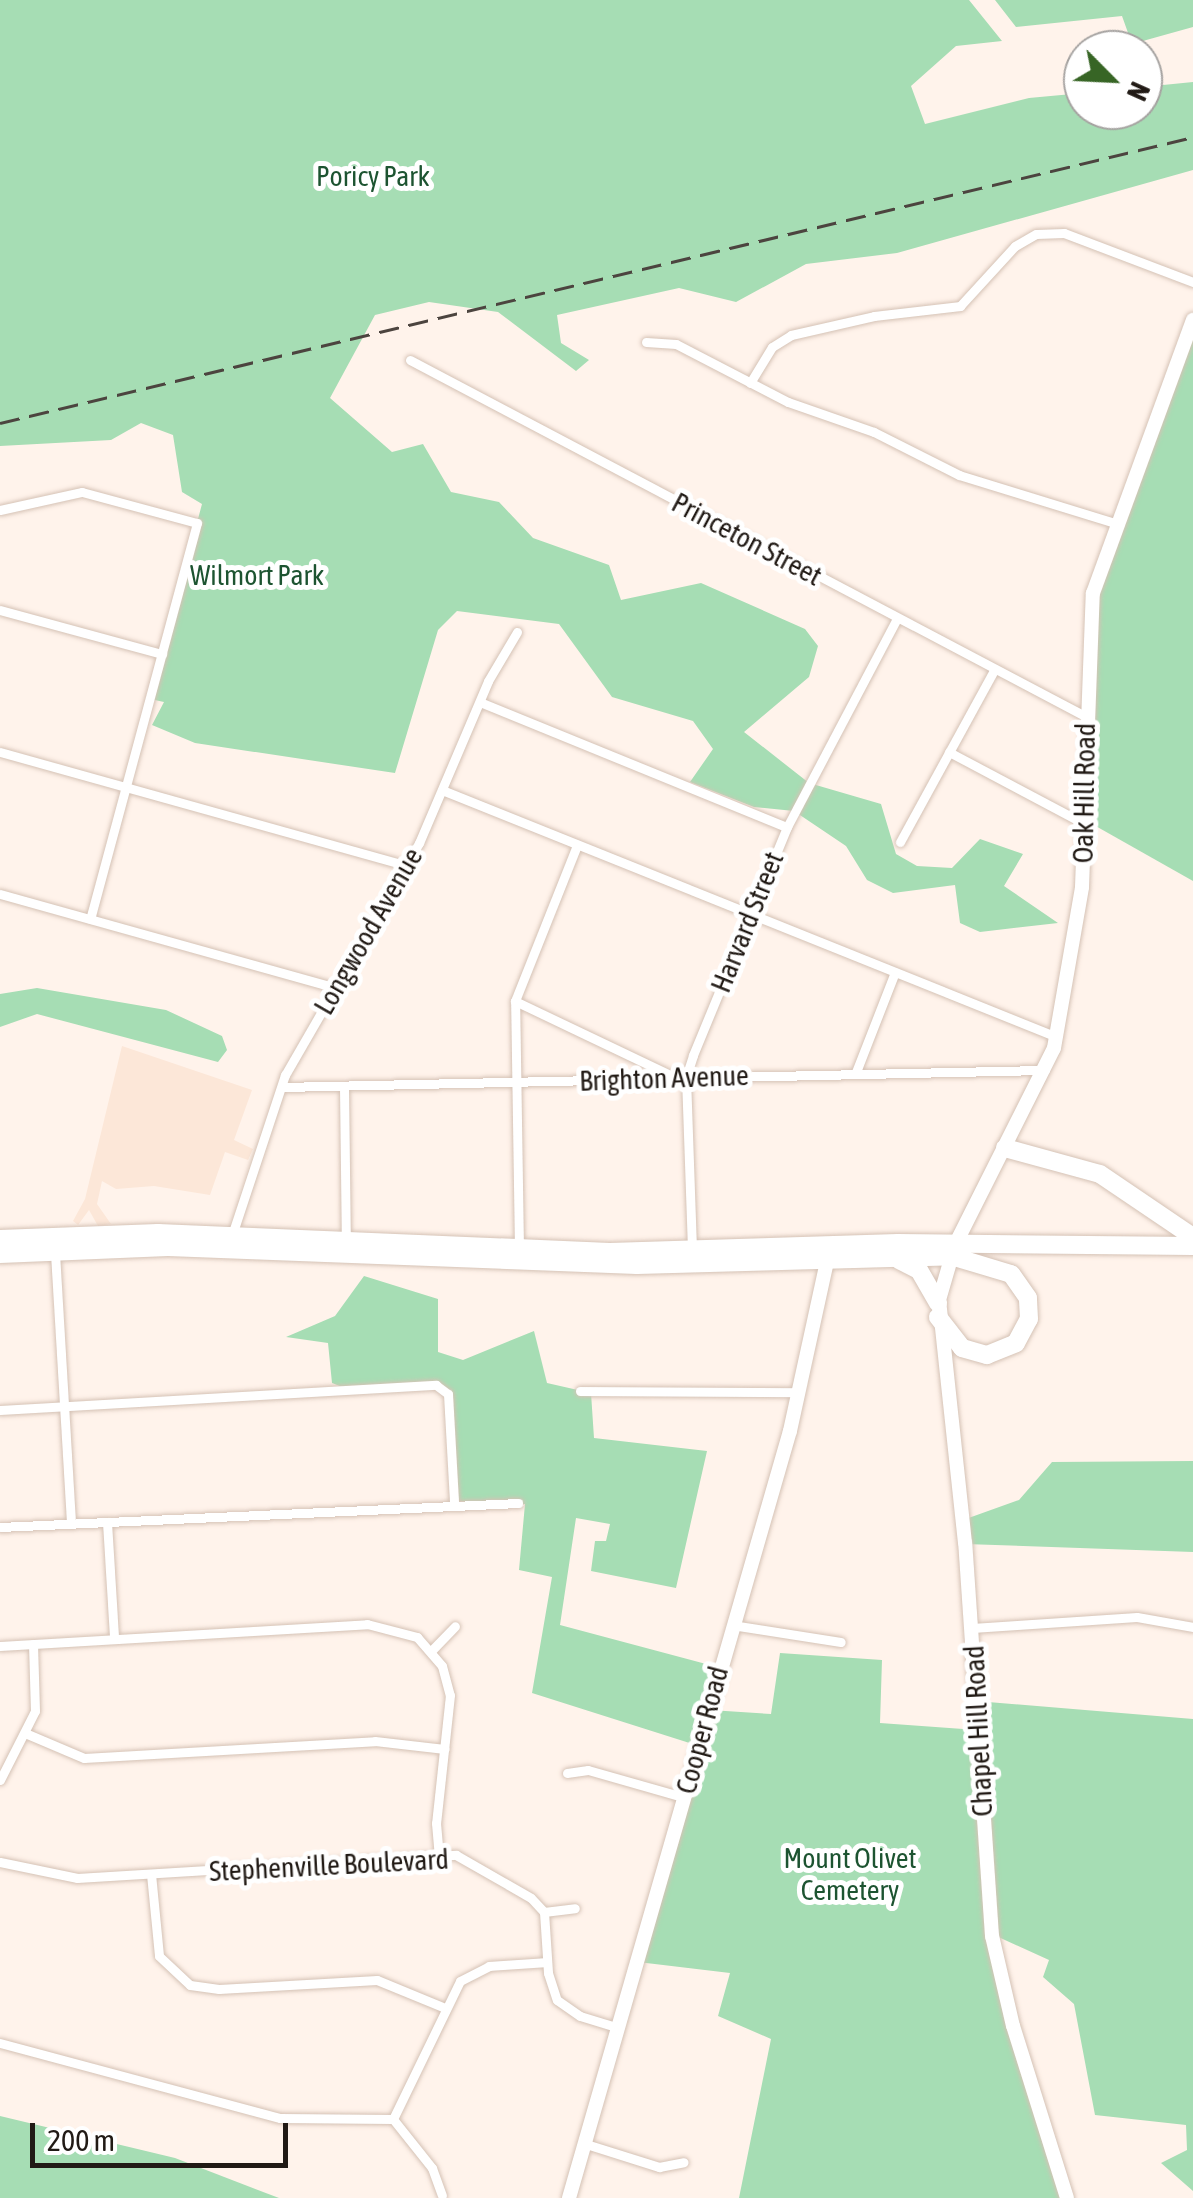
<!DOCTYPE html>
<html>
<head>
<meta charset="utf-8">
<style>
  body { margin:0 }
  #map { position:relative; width:1193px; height:2198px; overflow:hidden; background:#fff3eb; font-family:"Asap Condensed",sans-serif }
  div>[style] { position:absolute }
  .built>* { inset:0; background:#fce7d8 }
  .green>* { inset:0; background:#a6ddb4 }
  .roads { filter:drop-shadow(0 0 2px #d5c2b5) drop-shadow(0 0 2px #d5c2b5) }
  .street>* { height:9px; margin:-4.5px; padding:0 4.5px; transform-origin:4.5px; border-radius:4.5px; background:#fff }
  .secondary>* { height:14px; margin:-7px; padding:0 7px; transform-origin:7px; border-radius:7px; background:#fff }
  .highway>* { height:18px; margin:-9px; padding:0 9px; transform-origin:9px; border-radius:9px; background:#fff }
  .rail>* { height:2.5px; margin-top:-1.25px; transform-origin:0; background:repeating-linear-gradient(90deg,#4c443f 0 20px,transparent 0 30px) }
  span { translate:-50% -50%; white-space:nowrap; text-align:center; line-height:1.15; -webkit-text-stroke:10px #fff; paint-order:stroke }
  .park-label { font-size:28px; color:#1d5431 }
  .street-label { font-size:28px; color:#211a15 }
  .north { position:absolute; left:1063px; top:30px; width:100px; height:100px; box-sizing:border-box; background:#fff; border:2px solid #a6a3a1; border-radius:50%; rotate:114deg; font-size:28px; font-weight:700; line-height:40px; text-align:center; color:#211a15 }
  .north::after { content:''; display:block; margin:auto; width:35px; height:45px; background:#376525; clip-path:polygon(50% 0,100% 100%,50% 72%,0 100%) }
  .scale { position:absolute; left:30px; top:2123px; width:258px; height:45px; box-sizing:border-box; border:5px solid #211a15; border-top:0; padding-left:12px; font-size:30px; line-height:35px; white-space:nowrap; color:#211a15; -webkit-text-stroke:8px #fff; paint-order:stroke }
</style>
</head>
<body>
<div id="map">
  <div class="built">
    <i style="clip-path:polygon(122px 1046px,252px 1090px,234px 1140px,253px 1149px,248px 1160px,225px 1152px,210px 1195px,154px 1186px,116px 1189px,102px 1181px,97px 1204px,111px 1224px,98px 1226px,89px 1210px,78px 1225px,73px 1221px,85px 1199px)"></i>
  </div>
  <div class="green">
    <i style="clip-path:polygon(0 0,969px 0,1002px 41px,956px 46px,911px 86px,925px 124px,1029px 98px,1083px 93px,1083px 110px,1143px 110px,1143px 87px,1193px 82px,1193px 170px,897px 253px,806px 264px,736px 302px,679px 288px,557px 315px,561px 343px,589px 360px,576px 371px,498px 312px,429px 302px,375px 315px,330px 398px,392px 452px,423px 444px,451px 492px,499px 502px,533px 538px,609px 565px,621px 600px,701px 583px,805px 629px,818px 646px,809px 677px,744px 732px,809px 783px,881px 804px,896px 854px,917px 866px,952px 868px,980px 839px,1023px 854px,1004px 886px,1058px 923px,980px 932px,960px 923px,955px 885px,893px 893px,867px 880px,846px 846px,794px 811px,754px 807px,690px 782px,713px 749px,693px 721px,612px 697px,559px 624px,457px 611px,438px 630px,395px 773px,195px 743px,152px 725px,164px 702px,150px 699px,202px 504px,182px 492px,173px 435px,141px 423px,111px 440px,0 446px)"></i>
    <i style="clip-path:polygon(995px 0,1193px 0,1193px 27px,1132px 44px,1122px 16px,1016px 27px)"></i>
    <i style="clip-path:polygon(1193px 338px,1193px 881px,1085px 820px,1089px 613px)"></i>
    <i style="clip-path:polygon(37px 988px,166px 1010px,222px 1036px,227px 1050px,218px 1062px,37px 1014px,0 1027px,0 994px)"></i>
    <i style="clip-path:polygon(364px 1276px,438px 1299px,438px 1352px,463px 1360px,534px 1331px,547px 1383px,591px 1393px,594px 1438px,707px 1451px,676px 1588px,591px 1571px,595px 1541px,606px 1541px,610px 1524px,576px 1518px,560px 1625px,721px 1668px,710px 1710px,771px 1714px,780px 1653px,882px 1660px,880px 1723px,977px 1730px,976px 1701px,1193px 1719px,1193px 2191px,1161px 2163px,1187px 2150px,1186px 2125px,1095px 2115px,1074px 2004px,1043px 1977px,1049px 1960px,994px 1935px,1070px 2198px,739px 2198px,771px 2039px,718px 2016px,730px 1973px,638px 1962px,699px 1746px,532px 1693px,552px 1577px,519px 1570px,525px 1504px,454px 1501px,448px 1393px,421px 1387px,350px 1390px,332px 1383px,328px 1343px,286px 1337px,335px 1316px)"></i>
    <i style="clip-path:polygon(1193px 1461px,1193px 1552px,965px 1544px,963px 1520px,1019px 1500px,1052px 1462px)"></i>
    <i style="clip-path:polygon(0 2116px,175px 2158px,279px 2198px,0 2198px)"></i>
  </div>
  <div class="roads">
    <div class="street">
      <i style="left:646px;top:342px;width:30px;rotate:4deg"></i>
      <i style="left:676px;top:344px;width:126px;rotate:27.4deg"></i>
      <i style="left:788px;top:402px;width:91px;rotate:19.2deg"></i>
      <i style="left:874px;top:432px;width:95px;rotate:26.8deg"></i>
      <i style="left:959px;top:475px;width:163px;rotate:17.1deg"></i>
      <i style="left:410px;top:360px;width:763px;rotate:27.81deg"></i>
      <i style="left:750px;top:383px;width:42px;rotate:-58.6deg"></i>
      <i style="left:772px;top:347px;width:22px;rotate:-32deg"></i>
      <i style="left:791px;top:335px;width:85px;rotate:-12.9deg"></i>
      <i style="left:874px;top:316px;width:87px;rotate:-6.6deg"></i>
      <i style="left:960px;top:306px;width:81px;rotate:-47.5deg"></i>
      <i style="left:1015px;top:246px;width:24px;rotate:-30deg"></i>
      <i style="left:1036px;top:234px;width:28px;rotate:-2deg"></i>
      <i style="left:1064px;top:233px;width:138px;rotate:20.8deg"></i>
      <i style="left:0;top:510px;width:84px;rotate:-12.4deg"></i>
      <i style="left:82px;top:492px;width:119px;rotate:15.1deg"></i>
      <i style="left:197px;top:523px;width:410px;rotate:105.1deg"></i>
      <i style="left:0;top:610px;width:168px;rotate:15.2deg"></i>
      <i style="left:480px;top:702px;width:331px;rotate:22.2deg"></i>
      <i style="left:0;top:752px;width:423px;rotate:15.6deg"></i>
      <i style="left:949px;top:752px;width:154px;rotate:27.9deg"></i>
      <i style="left:442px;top:790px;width:663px;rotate:21.88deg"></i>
      <i style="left:900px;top:842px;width:196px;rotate:-61.3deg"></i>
      <i style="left:0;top:894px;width:349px;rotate:15.6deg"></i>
      <i style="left:515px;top:1001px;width:172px;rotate:25.5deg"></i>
      <i style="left:856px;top:1072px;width:107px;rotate:-68.7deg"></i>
      <i style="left:282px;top:1087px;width:763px;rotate:-1.28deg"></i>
      <i style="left:344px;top:1087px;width:154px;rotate:89.3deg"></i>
      <i style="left:232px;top:1235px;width:169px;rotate:-71.7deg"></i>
      <i style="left:285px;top:1075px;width:268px;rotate:-60deg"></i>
      <i style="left:419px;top:843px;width:176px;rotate:-66.9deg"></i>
      <i style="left:488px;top:681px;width:57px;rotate:-59.4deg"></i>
      <i style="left:519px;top:1248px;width:247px;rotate:-90.9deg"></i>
      <i style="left:515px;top:1001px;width:168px;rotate:-68.3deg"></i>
      <i style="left:692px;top:1249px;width:172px;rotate:-92deg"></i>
      <i style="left:686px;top:1077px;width:23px;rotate:-72deg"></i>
      <i style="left:693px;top:1055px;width:247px;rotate:-67.6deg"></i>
      <i style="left:787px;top:827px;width:236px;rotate:-62.2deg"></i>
      <i style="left:55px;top:1253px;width:270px;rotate:86.6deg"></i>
      <i style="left:580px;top:1391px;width:220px;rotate:0.3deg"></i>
      <i style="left:0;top:1410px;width:437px;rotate:-3.3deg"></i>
      <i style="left:436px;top:1385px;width:15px;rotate:37deg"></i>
      <i style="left:448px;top:1394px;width:108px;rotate:86.8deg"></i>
      <i style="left:107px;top:1522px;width:116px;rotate:86.5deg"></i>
      <i style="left:0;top:1527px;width:519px;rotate:-2.65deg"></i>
      <i style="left:732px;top:1625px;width:110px;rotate:8.9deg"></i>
      <i style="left:972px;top:1628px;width:165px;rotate:-3.8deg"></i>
      <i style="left:1137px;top:1617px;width:57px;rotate:10.1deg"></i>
      <i style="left:0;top:1646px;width:368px;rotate:-3.4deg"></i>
      <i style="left:367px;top:1624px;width:52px;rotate:14.6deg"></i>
      <i style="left:417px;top:1637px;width:38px;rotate:49deg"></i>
      <i style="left:442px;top:1666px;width:30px;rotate:75deg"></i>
      <i style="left:450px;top:1695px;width:129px;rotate:96.2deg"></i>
      <i style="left:436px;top:1823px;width:32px;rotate:85deg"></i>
      <i style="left:432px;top:1650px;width:33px;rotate:-46deg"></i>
      <i style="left:25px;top:1733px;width:64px;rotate:23deg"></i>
      <i style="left:84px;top:1758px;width:291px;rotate:-3.3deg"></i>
      <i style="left:375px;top:1741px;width:70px;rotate:6.5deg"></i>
      <i style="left:567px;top:1773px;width:21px;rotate:-8deg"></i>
      <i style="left:588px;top:1770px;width:99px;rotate:15.9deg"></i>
      <i style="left:0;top:1780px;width:77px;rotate:-63.1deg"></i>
      <i style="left:35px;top:1711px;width:67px;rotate:-91.7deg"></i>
      <i style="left:0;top:1862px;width:79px;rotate:11.7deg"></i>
      <i style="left:77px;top:1878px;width:380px;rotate:-3.5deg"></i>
      <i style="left:456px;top:1855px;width:86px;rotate:29.8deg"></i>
      <i style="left:531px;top:1898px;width:19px;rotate:47deg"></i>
      <i style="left:544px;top:1912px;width:61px;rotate:86.2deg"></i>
      <i style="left:548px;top:1973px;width:28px;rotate:72deg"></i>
      <i style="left:557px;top:2000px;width:28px;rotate:35deg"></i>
      <i style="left:580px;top:2016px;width:41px;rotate:17.1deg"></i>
      <i style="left:151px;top:1874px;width:82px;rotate:84.4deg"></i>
      <i style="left:159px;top:1956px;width:42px;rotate:43.1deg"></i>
      <i style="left:190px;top:1985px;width:29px;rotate:8deg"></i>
      <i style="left:219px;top:1989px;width:158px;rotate:-3.3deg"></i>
      <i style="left:377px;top:1980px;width:74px;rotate:22.4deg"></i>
      <i style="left:544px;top:1912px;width:31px;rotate:-7deg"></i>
      <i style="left:0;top:2043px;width:290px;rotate:15deg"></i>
      <i style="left:280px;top:2118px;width:113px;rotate:0.5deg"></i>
      <i style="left:393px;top:2119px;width:63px;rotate:51.5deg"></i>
      <i style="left:432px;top:2168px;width:29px;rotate:70deg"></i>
      <i style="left:393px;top:2119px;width:153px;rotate:-64.1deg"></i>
      <i style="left:460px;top:1981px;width:33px;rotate:-27deg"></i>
      <i style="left:489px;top:1966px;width:58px;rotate:-3.9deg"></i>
      <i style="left:586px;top:2144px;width:77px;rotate:17.5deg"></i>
      <i style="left:659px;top:2167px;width:25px;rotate:-11deg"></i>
    </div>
    <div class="secondary">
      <i style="left:569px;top:2198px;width:798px;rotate:-73.93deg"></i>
      <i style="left:790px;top:1431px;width:174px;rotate:-77.7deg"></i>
      <i style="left:1067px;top:2198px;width:180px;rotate:-107.4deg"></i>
      <i style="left:1013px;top:2026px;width:92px;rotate:-103.1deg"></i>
      <i style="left:992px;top:1936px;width:394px;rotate:-93.9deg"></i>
      <i style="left:965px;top:1543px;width:244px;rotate:-96.1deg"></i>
      <i style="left:939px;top:1300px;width:57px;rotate:-73.8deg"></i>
      <i style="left:955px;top:1245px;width:220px;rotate:-63.3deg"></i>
      <i style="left:1054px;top:1048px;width:163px;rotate:-80.1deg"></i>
      <i style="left:1082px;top:887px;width:294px;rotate:-87.9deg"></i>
      <i style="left:1093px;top:593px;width:291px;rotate:-69.9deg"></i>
    </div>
    <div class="highway">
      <i style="left:1005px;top:1148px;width:98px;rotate:15.3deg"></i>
      <i style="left:1100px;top:1174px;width:112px;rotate:34.1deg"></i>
      <i style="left:0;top:1239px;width:158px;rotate:-2.2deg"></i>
      <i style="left:158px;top:1233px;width:452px;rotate:2.4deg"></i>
      <i style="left:610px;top:1252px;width:288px;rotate:-1.8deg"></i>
      <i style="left:898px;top:1243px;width:295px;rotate:0.6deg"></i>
      <i style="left:0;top:1254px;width:168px;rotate:-2.4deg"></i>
      <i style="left:168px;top:1247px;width:469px;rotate:2.2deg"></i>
      <i style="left:637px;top:1265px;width:326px;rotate:-1.6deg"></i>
      <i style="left:899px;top:1260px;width:22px;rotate:27deg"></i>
      <i style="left:919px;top:1270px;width:38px;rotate:60deg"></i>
      <i style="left:938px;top:1317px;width:39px;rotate:52deg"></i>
      <i style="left:962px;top:1348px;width:26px;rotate:16deg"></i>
      <i style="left:987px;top:1355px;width:31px;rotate:-22deg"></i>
      <i style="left:1016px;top:1343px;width:27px;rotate:-62deg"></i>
      <i style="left:1029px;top:1319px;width:21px;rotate:-93deg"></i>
      <i style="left:1028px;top:1298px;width:29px;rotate:-125deg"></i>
      <i style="left:1011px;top:1274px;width:63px;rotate:-163.3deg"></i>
    </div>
  </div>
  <div class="rail">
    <i style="left:0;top:423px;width:1227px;rotate:-13.48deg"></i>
  </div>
  <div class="park-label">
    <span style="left:373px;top:176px">Poricy Park</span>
    <span style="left:257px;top:575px">Wilmort Park</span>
    <span style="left:850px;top:1874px">Mount Olivet<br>Cemetery</span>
  </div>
  <div class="street-label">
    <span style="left:747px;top:539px;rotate:28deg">Princeton Street</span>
    <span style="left:1084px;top:793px;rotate:-89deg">Oak Hill Road</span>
    <span style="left:747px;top:922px;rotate:-68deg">Harvard Street</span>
    <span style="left:368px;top:931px;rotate:-60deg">Longwood Avenue</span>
    <span style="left:664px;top:1078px;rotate:-2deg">Brighton Avenue</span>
    <span style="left:702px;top:1730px;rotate:-75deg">Cooper Road</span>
    <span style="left:978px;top:1731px;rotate:-93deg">Chapel Hill Road</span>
    <span style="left:329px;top:1865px;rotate:-3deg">Stephenville Boulevard</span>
  </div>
  <div class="north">N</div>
  <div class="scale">200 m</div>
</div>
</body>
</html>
